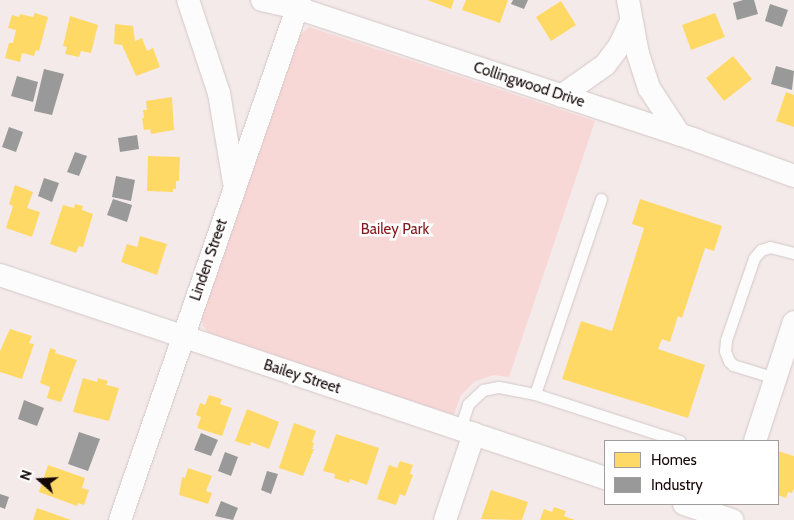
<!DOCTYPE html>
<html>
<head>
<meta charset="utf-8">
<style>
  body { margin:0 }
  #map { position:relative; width:794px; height:520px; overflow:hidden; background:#f4eaea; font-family:Cabin,sans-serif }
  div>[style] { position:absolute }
  .green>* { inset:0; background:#f8d8d6 }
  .homes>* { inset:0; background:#ffd966 }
  .industry>* { inset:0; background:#999 }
  .roads { filter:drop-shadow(0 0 1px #d3c7c7) drop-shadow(0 0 1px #d3c7c7) }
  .service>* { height:11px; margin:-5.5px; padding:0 5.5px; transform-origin:5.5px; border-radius:5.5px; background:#fdfcfc }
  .minor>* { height:22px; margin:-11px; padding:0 11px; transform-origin:11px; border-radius:11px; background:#fdfcfc }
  span { translate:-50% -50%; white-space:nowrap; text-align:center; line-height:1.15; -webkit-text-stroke:5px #fff; paint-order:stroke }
  .street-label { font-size:15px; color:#150807 }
  .park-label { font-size:15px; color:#83161a }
  .legend { position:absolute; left:604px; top:440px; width:175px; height:65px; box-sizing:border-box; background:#fff; border:1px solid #a19c9c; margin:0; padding:6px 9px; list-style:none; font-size:15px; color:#150807 }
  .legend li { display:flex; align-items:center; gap:10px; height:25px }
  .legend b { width:25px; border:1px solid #a19c9c }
  .north { position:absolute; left:15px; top:455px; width:50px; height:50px; -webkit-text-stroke:4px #fff; paint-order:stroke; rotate:289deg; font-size:14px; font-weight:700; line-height:20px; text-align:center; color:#150807 }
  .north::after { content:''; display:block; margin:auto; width:18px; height:22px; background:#150807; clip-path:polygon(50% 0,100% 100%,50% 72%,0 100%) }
</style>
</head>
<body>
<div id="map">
  <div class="green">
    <i style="clip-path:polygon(309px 27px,595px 121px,509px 377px,493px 375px,474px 382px,461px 395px,454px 415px,209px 333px,203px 326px,202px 317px,300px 35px)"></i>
  </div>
  <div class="homes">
    <i style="clip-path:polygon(427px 0,454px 0,451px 9px)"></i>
    <i style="clip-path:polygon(466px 0,508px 0,500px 23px,462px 10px)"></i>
    <i style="clip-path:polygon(561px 1px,576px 25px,551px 41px,536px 17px)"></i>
    <i style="clip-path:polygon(35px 13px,48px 17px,39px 51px,36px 50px,34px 56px,22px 53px,20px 62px,5px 58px,9px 43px,13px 43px,16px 30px,8px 28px,12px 15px,19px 17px,20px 14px,33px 17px)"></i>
    <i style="clip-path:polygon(715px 13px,725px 37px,691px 50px,682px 25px)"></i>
    <i style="clip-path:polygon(70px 16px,98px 25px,91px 53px,81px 51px,79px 57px,65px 54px,67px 47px,63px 46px)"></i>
    <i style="clip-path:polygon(115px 24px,133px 26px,135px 41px,142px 38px,147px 51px,153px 48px,160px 67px,136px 76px,122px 45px,114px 44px)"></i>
    <i style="clip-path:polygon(733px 56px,752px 79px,724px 101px,706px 78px)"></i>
    <i style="clip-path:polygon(786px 92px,794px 95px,794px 127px,776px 121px)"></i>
    <i style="clip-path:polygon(172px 97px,174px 130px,151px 134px,150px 129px,144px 130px,142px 118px,144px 118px,143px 110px,147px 110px,146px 101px)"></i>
    <i style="clip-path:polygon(148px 156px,180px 157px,179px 181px,176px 181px,176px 189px,173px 189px,173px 192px,147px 191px)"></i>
    <i style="clip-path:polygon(15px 185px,33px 192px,27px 208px,40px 212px,32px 237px,6px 228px,13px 206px,9px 204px)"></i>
    <i style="clip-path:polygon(640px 199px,722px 226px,714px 251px,705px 248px,682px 318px,678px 316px,670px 342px,662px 339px,658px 349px,705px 365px,688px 418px,562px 379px,581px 321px,612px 331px,644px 228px,632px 224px)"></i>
    <i style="clip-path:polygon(75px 204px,83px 206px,82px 210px,93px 214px,83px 247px,79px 246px,76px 253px,50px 244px,63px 205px,74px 208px)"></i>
    <i style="clip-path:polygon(140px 236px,167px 244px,157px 275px,121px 262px,127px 244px,137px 247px)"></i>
    <i style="clip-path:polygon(10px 329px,32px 336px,29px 343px,34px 344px,22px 379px,0 372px,0 351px)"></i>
    <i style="clip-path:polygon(50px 348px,56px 350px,55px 353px,77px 360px,61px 402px,47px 398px,50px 387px,40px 383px)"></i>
    <i style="clip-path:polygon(83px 378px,97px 382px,98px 378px,108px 381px,106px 385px,119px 388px,109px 421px,73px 412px)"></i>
    <i style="clip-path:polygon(209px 395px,222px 399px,220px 404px,232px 408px,222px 436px,197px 428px,201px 417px,196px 415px,200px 403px,205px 405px)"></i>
    <i style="clip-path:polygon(247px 409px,279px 422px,269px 449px,251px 442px,250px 446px,235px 441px)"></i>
    <i style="clip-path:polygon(294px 423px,316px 431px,312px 442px,314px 443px,312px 449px,314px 449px,303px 476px,279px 468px)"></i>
    <i style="clip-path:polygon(336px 434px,379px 448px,367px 485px,350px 479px,349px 483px,334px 478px,335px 474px,323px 471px)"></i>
    <i style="clip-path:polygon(778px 451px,794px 456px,794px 488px,792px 493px,788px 492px,786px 498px,778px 495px)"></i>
    <i style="clip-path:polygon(400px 461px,413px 465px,410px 474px,413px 475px,405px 496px,400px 494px,396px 505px,377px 499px,389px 465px,397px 468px)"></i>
    <i style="clip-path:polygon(48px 465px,85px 478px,82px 488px,89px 490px,84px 505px,78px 503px,77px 506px,39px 492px)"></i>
    <i style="clip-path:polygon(188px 468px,212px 476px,206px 491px,212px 493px,208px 504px,179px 495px,182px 477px,185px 478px)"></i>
    <i style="clip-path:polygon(491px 490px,528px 502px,522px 520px,481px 519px)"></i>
    <i style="clip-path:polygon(554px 507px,566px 511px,564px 516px,575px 520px,540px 520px,544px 509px,552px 512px)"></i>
    <i style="clip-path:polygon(37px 508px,71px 520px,33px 520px)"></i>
  </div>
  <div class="industry">
    <i style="clip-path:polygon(513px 0,528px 0,524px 9px,511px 4px)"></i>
    <i style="clip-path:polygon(743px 0,754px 0,758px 14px,737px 20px,733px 3px)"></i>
    <i style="clip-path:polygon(770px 4px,788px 10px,782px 27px,765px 21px)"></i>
    <i style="clip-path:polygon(776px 66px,794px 71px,792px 90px,771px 84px)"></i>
    <i style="clip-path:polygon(44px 69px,64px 74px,52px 115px,34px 111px)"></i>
    <i style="clip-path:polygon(17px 76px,38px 82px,33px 102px,11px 96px)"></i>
    <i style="clip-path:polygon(9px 127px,23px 132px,16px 152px,2px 147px)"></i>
    <i style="clip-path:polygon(137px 135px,139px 149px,120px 152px,118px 138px)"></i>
    <i style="clip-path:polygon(75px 152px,87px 156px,79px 176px,67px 172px)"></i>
    <i style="clip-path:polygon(116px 176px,135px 180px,131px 201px,112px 197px)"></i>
    <i style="clip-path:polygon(44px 178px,59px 183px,52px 202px,38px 196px)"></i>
    <i style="clip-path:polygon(113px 199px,132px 205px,127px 222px,107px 215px)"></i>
    <i style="clip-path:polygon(24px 400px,44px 408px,37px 426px,18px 419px)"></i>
    <i style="clip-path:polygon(79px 432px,100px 439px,88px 471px,68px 464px)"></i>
    <i style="clip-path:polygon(201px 433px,218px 440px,211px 456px,194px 450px)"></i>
    <i style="clip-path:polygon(225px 452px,238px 457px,231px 476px,218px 471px)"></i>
    <i style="clip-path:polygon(267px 471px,278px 474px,271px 494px,261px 490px)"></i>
    <i style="clip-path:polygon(0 494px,9px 497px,5px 509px,0 507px)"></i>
    <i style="clip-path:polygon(221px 501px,238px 508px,233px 520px,215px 516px)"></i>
  </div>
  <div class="roads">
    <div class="service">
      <i style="left:601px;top:199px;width:206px;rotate:108.7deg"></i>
      <i style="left:535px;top:394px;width:152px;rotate:18deg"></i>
      <i style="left:775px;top:378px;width:44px;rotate:-162.8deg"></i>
      <i style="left:733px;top:365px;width:6px;rotate:-135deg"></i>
      <i style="left:729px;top:361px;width:11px;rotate:-112deg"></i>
      <i style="left:725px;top:351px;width:11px;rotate:-85deg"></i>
      <i style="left:726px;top:340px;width:87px;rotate:-71.1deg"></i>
      <i style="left:754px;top:258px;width:11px;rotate:-49deg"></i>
      <i style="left:761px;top:250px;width:9px;rotate:-18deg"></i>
      <i style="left:770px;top:247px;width:25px;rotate:14deg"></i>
      <i style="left:460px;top:429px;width:26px;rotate:-72deg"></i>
      <i style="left:468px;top:404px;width:21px;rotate:-43deg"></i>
      <i style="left:483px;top:390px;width:16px;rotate:-11deg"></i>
      <i style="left:499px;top:387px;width:37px;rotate:11deg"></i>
    </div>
    <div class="minor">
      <i style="left:188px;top:0;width:98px;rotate:71.6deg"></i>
      <i style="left:219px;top:93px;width:91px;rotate:80.5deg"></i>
      <i style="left:262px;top:0;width:36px;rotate:13deg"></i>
      <i style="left:297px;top:8px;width:422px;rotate:18.3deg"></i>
      <i style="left:698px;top:141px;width:102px;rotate:20deg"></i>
      <i style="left:628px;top:0;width:55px;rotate:79.5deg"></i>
      <i style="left:638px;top:54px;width:36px;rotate:72deg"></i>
      <i style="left:649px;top:88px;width:56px;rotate:56.6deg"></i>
      <i style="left:561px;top:96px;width:54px;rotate:-35.2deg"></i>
      <i style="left:605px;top:65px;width:25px;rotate:-53deg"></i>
      <i style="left:620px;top:45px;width:26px;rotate:-65deg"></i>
      <i style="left:0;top:275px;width:638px;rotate:18.55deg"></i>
      <i style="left:755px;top:441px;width:125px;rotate:-71.9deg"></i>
      <i style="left:684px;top:504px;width:51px;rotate:18.4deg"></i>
      <i style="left:120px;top:520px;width:550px;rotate:-70.91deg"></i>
      <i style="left:445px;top:520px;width:91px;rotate:-71.4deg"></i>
    </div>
  </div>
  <div class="street-label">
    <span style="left:529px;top:85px;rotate:18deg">Collingwood Drive</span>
    <span style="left:209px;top:260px;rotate:-71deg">Linden Street</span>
    <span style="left:302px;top:377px;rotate:18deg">Bailey Street</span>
  </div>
  <div class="park-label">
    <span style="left:395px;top:230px">Bailey Park</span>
  </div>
  <ul class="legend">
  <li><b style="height:14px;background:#ffd966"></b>Homes</li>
  <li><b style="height:14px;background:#999"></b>Industry</li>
  </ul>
  <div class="north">N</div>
</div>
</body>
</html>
